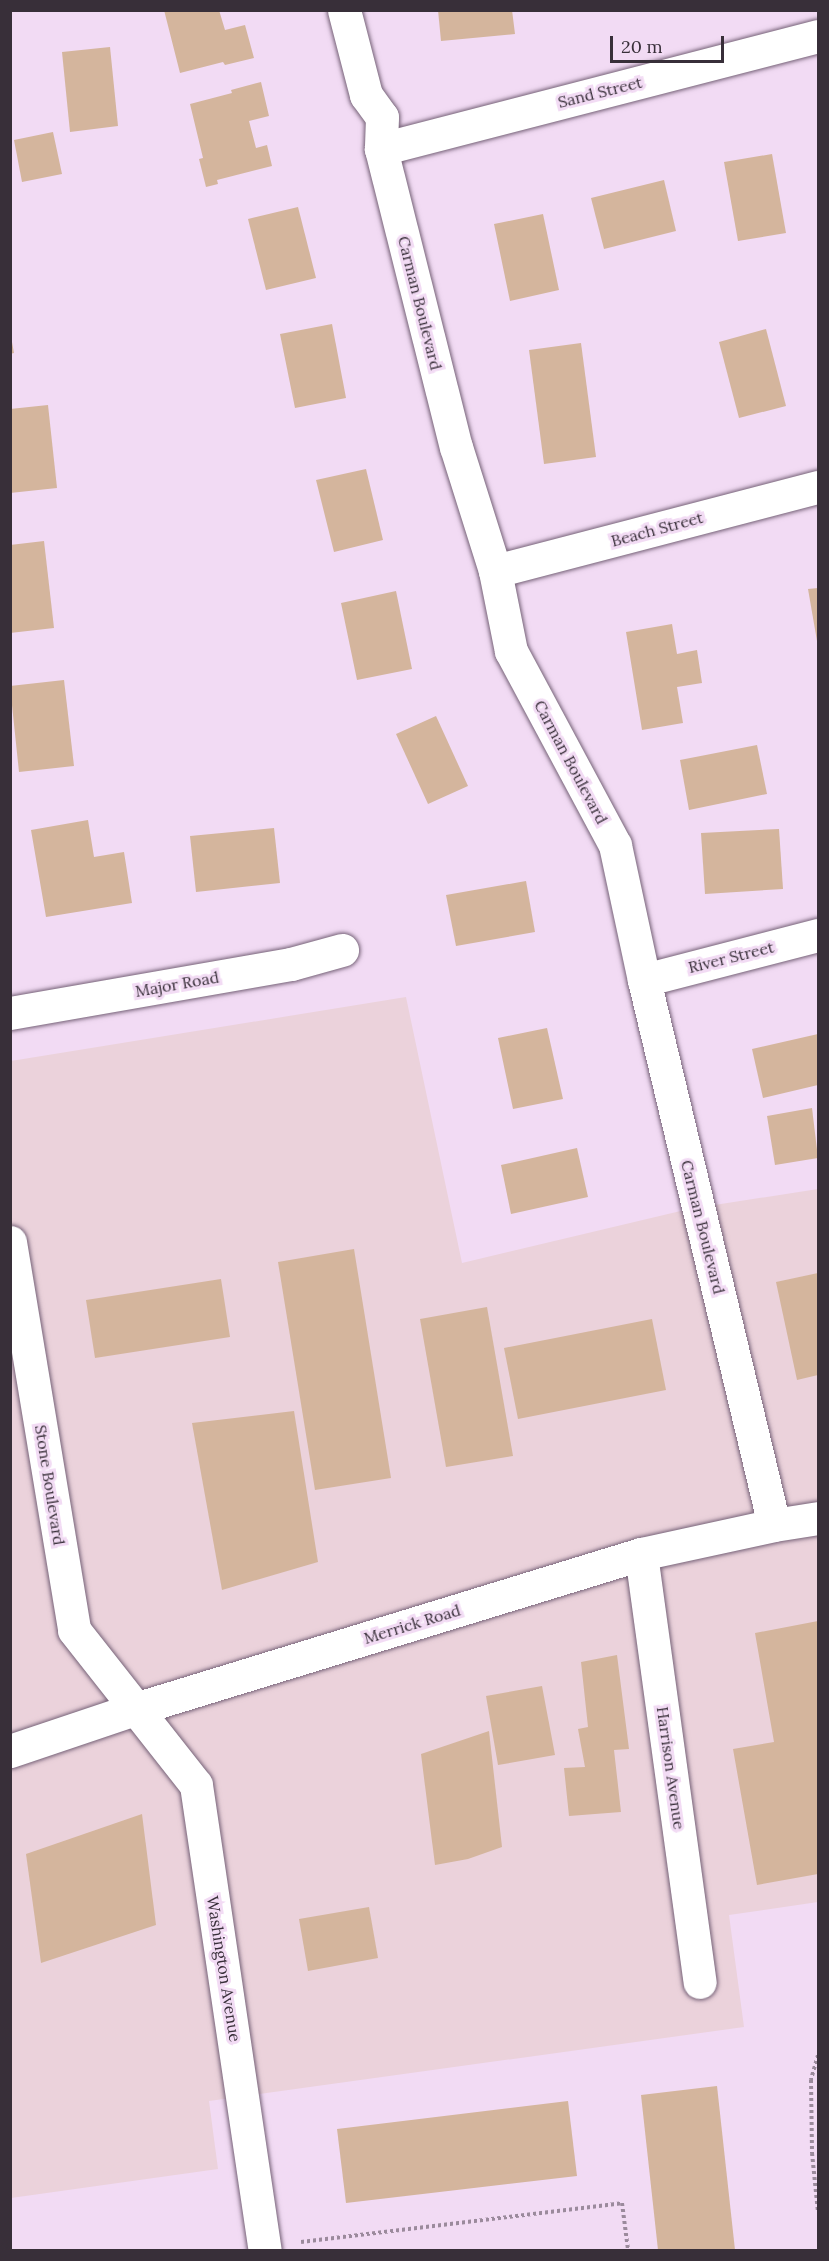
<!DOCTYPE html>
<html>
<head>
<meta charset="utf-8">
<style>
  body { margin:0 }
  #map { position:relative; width:829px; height:2261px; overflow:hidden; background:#f2dbf4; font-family:Lora,serif }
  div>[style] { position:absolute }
  .commercial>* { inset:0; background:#ebd2db }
  .building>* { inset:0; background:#d4b59d }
  .path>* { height:4px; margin-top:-2px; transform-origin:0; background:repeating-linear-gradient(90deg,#9b8a9c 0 3px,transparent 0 6px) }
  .roads { filter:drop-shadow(0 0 2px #766278) drop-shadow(0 0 2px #766278) }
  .street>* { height:33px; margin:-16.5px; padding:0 16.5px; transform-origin:16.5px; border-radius:16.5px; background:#fff }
  .primary>* { height:33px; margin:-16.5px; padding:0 16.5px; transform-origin:16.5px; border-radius:16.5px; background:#fff }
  span { translate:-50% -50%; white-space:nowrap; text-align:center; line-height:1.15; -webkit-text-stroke:6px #f2dbf4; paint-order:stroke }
  .street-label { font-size:16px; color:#382f39 }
  .frame { position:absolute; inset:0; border:12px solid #382f39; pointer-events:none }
  .scale { position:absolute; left:610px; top:36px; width:114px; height:27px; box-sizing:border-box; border:3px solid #382f39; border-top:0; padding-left:8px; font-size:18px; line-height:21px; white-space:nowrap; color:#382f39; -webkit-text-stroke:4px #f2dbf4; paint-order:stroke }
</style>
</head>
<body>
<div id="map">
  <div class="commercial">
    <i style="clip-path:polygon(406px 997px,462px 1263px,689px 1209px,818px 1189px,818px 1902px,729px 1915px,744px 2027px,209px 2101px,218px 2169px,11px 2198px,11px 1061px)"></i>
  </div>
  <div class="building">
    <i style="clip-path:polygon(164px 10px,219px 10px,225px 30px,245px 25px,254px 58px,225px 65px,223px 62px,180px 73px)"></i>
    <i style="clip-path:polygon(438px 10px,512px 10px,515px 34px,441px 41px)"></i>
    <i style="clip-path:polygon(110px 47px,118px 126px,70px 132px,62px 52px)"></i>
    <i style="clip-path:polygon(261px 82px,269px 116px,249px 121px,256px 148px,267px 145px,272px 166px,217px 180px,218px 184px,206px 187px,199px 159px,203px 158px,190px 104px,232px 93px,231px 90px)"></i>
    <i style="clip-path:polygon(53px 132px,62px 174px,22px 182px,14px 140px)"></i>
    <i style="clip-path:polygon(772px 154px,786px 233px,738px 241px,724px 162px)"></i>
    <i style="clip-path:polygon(664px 180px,676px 231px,604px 249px,591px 198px)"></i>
    <i style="clip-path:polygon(298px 207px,316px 278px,266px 290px,248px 219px)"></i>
    <i style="clip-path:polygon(543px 214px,559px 290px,510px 301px,494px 224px)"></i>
    <i style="clip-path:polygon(332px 324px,346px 398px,295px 408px,280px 334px)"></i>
    <i style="clip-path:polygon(766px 329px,786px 406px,739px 418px,719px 342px)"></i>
    <i style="clip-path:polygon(10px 331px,14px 353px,10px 354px)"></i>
    <i style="clip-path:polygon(581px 343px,596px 457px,544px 464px,529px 350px)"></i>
    <i style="clip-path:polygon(48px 405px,57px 488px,10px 493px,10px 409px)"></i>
    <i style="clip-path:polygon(366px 469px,383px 540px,334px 552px,316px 480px)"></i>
    <i style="clip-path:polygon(44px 541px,54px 628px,10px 633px,10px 545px)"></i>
    <i style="clip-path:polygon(818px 588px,818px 641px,817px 641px,808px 589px)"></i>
    <i style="clip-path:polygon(396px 591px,412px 669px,357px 680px,341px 603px)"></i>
    <i style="clip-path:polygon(672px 624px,677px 654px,697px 650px,702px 683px,677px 687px,683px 723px,642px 730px,626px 632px)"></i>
    <i style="clip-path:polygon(64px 680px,74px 766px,19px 772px,10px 686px)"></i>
    <i style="clip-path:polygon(436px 716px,468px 786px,428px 804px,396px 734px)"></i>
    <i style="clip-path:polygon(757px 745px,767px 794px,689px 810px,680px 760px)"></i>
    <i style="clip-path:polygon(88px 820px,94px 857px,124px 852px,132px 903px,46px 917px,31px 830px)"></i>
    <i style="clip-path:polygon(274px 828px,280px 883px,196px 892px,190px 836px)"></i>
    <i style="clip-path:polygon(779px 829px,783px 889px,705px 894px,701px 833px)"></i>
    <i style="clip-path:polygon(526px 881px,535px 932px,456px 946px,446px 895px)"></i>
    <i style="clip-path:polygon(547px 1028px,563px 1099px,513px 1109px,498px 1038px)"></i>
    <i style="clip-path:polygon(818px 1034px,818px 1085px,763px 1098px,752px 1049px)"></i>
    <i style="clip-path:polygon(812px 1108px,818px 1158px,775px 1165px,767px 1116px)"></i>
    <i style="clip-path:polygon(577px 1148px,588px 1197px,511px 1214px,501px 1165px)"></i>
    <i style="clip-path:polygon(354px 1249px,391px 1478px,315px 1490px,278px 1262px)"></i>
    <i style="clip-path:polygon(818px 1273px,818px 1375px,797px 1380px,776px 1282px)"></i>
    <i style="clip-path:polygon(221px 1279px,230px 1337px,95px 1358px,86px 1300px)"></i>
    <i style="clip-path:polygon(487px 1307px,513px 1456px,446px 1467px,420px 1319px)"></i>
    <i style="clip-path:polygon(652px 1319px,666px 1390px,518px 1419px,504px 1348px)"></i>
    <i style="clip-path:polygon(294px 1411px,318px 1562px,222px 1590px,192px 1423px)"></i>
    <i style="clip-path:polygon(818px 1621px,818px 1874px,757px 1885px,733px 1749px,774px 1742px,755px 1633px)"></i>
    <i style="clip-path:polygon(617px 1655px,629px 1749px,614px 1750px,621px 1812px,569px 1816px,564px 1768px,585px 1767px,578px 1729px,588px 1727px,581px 1662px)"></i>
    <i style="clip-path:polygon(542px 1686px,555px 1755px,498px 1765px,486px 1696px)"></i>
    <i style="clip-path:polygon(489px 1731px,502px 1847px,468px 1859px,435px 1865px,421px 1754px)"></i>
    <i style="clip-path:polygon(142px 1814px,156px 1925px,41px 1963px,26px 1854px)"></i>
    <i style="clip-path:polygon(369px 1907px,378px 1958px,308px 1971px,299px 1919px)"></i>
    <i style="clip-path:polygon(717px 2086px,735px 2250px,658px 2250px,641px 2095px)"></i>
    <i style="clip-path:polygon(568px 2101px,577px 2176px,346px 2203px,337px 2129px)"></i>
  </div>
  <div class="path">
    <i style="left:818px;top:2055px;width:26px;rotate:106deg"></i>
    <i style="left:811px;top:2080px;width:73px;rotate:89.2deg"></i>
    <i style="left:812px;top:2153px;width:59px;rotate:84.2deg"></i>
    <i style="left:301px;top:2242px;width:323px;rotate:-6.9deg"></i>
    <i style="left:622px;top:2203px;width:47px;rotate:82.7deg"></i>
  </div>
  <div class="roads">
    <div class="street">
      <i style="left:344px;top:10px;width:88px;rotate:75.5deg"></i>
      <i style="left:366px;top:95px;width:27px;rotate:54deg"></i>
      <i style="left:382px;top:117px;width:32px;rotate:92deg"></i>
      <i style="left:381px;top:149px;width:307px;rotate:75.9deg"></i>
      <i style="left:456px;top:447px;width:130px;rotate:72.5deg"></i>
      <i style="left:495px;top:571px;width:82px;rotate:78.7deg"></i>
      <i style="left:511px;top:651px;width:220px;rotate:61.8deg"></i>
      <i style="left:615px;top:845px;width:138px;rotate:77.9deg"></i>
      <i style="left:644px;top:980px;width:560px;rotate:76.58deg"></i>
      <i style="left:381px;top:149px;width:451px;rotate:-14.5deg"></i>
      <i style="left:495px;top:571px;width:334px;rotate:-14.6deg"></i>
      <i style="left:644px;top:980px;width:180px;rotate:-14.5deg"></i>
      <i style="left:10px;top:1013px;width:285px;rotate:-9.9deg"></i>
      <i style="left:291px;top:964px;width:53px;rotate:-15.4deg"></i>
      <i style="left:10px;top:1242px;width:393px;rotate:80.6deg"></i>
      <i style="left:74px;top:1630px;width:197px;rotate:51.8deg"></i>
      <i style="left:196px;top:1785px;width:470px;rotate:81.6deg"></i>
      <i style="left:641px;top:1554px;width:432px;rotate:82.2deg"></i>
    </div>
    <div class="primary">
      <i style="left:10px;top:1751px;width:132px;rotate:-18.6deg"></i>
      <i style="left:135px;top:1709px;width:529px;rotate:-17.03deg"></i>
      <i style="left:641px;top:1554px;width:136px;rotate:-12.3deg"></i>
      <i style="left:774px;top:1525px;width:45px;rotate:-9deg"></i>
    </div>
  </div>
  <div class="street-label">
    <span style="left:600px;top:92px;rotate:-14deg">Sand Street</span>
    <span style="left:420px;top:303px;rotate:76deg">Carman Boulevard</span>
    <span style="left:657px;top:529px;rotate:-15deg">Beach Street</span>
    <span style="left:571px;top:762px;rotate:62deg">Carman Boulevard</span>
    <span style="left:731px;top:957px;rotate:-14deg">River Street</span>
    <span style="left:177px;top:984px;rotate:-10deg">Major Road</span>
    <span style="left:703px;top:1227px;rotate:76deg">Carman Boulevard</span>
    <span style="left:50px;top:1485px;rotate:81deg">Stone Boulevard</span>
    <span style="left:412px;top:1624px;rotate:-17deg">Merrick Road</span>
    <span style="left:671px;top:1768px;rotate:82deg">Harrison Avenue</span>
    <span style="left:224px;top:1969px;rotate:81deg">Washington Avenue</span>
  </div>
  <div class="frame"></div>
  <div class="scale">20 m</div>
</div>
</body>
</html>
